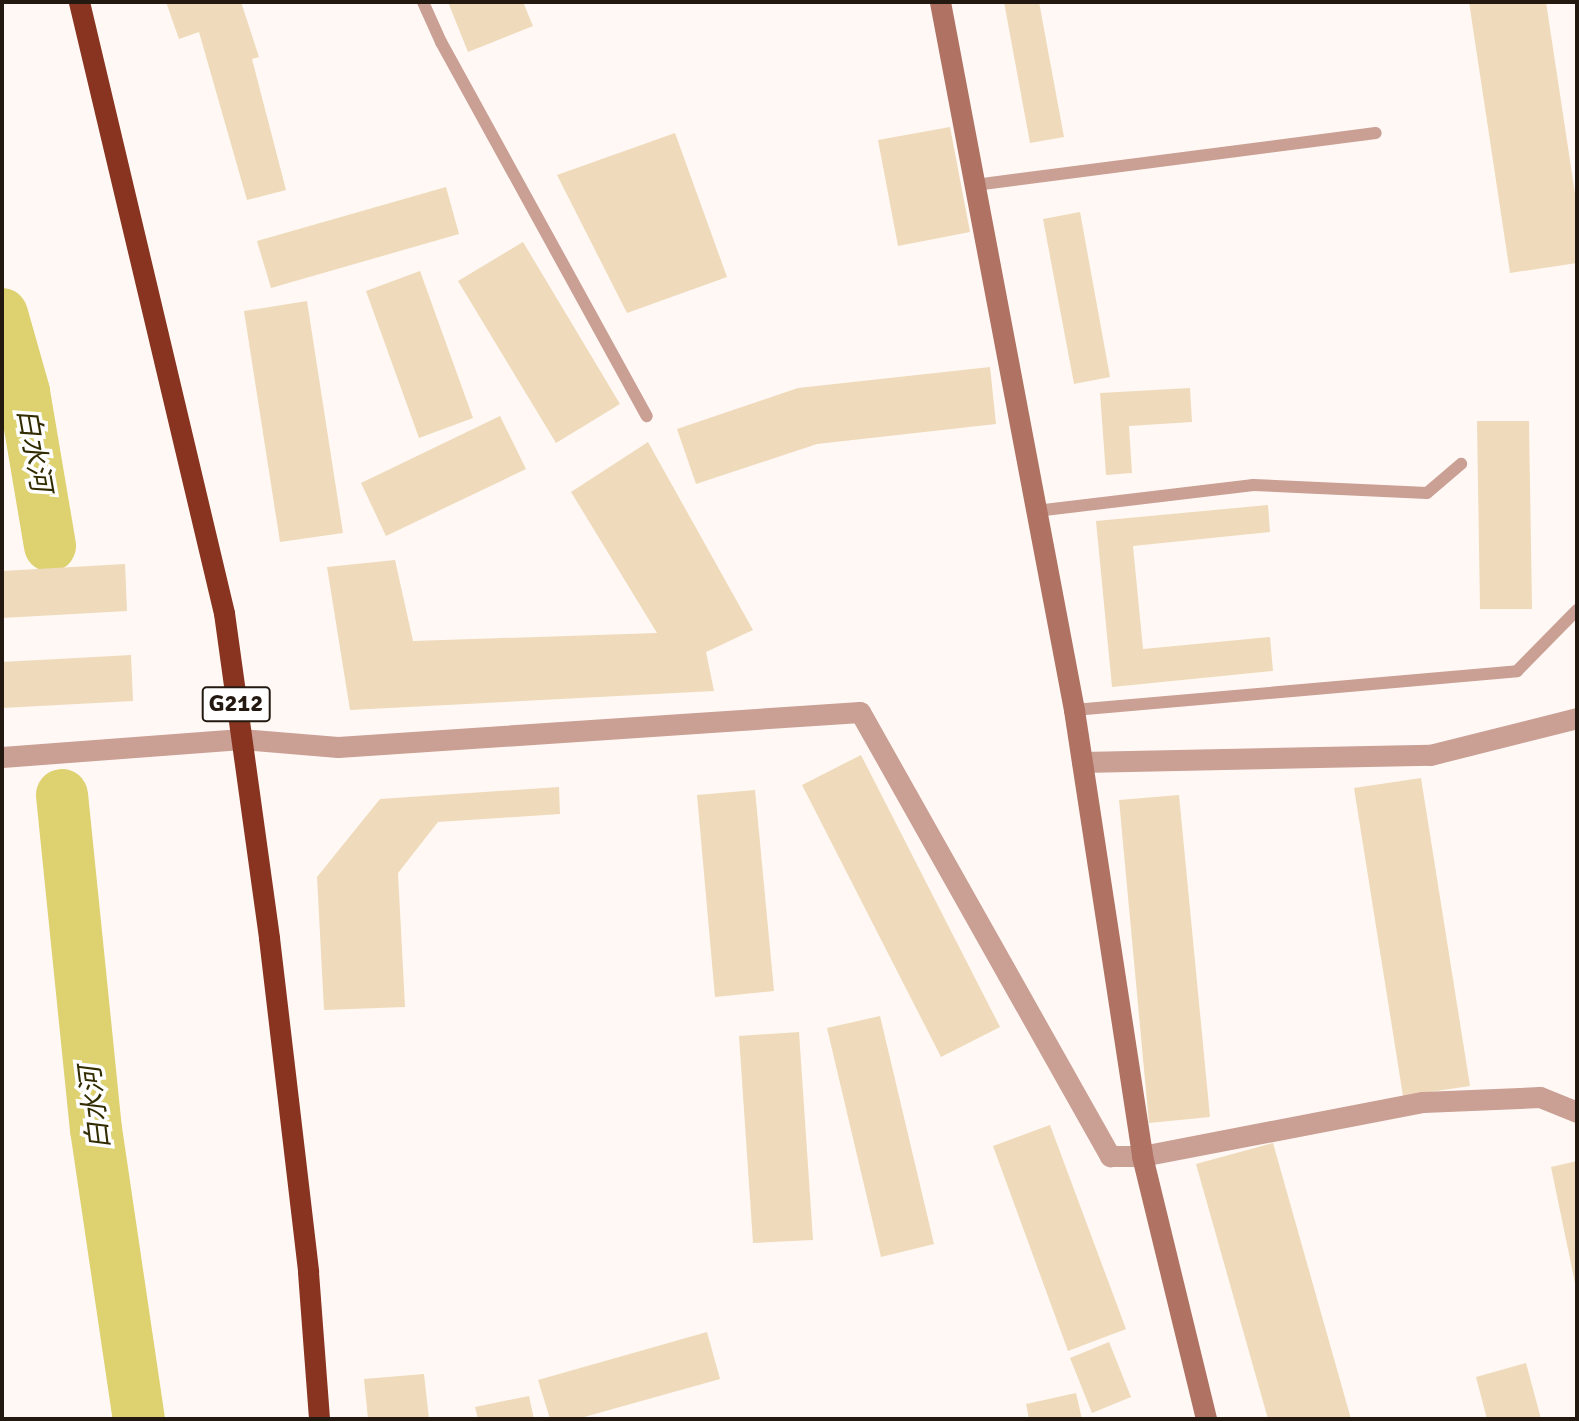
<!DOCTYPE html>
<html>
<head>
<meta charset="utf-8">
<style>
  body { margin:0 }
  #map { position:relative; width:1579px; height:1421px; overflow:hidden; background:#fff8f4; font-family:Signika,"Noto Sans SC",sans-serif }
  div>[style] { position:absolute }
  .river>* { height:52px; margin:-26px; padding:0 26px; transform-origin:26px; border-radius:26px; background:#ddd170 }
  .building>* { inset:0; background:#efdbbb }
  .lane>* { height:12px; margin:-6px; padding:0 6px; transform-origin:6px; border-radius:6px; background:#ca9f94 }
  .street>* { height:21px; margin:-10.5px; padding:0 10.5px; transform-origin:10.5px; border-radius:10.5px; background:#ca9f94 }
  .secondary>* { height:21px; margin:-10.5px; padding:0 10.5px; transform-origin:10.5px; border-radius:10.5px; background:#af7263 }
  .highway>* { height:21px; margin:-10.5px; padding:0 10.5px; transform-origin:10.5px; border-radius:10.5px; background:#883420 }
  span { translate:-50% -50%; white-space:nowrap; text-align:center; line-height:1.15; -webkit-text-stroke:7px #fff; paint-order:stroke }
  .shield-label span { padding:2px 5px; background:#fff; border:2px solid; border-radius:5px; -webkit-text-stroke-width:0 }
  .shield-label { font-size:24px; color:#241911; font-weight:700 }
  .water-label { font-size:28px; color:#312c01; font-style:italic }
  .frame { position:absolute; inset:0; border:4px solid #241911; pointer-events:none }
</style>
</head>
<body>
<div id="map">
  <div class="river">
    <i style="left:2px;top:314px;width:81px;rotate:74.2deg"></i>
    <i style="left:24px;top:392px;width:156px;rotate:80.4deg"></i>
    <i style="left:62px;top:795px;width:336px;rotate:84.2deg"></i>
    <i style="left:96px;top:1129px;width:293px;rotate:81.6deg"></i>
  </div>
  <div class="building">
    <i style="clip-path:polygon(166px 2px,241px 2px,259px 57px,252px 59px,286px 190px,247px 200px,199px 32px,179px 39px)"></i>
    <i style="clip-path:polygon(448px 2px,523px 2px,533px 26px,468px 52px)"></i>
    <i style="clip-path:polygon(1004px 2px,1039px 2px,1064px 137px,1030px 143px)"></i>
    <i style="clip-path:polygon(1469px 2px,1546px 2px,1577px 207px,1577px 263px,1510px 273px)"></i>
    <i style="clip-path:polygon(950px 127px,970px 232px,898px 246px,878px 140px)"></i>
    <i style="clip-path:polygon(675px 133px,727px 277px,627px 313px,557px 175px)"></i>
    <i style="clip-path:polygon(446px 187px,459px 234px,271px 288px,257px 241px)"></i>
    <i style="clip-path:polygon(1080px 212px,1110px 377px,1074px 384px,1043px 219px)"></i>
    <i style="clip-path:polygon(523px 242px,620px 404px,556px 443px,458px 281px)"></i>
    <i style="clip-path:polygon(420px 271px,473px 418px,419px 438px,366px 291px)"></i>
    <i style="clip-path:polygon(307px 301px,343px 533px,280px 542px,244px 311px)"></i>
    <i style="clip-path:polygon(990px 367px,996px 424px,817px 444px,696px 484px,677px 429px,798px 388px)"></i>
    <i style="clip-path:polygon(1190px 388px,1192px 422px,1129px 426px,1132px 473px,1106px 475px,1100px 393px)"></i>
    <i style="clip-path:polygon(500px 416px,526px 469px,386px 536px,361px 483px)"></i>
    <i style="clip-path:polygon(1477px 421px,1529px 421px,1532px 609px,1480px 609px)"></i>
    <i style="clip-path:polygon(648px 442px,753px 630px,706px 652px,714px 691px,350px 710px,327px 567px,395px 560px,413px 641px,657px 633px,571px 492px)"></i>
    <i style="clip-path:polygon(1268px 505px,1270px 532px,1133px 546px,1143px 649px,1270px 637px,1273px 671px,1112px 687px,1096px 521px)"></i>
    <i style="clip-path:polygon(125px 564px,127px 611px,2px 618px,2px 571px)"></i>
    <i style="clip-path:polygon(131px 655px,133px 701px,2px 708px,2px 662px)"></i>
    <i style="clip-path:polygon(861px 755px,1000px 1027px,941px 1057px,802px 785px)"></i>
    <i style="clip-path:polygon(1421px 778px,1470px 1086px,1403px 1096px,1354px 788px)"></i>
    <i style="clip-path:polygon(559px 787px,560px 814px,438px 822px,398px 873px,405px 1007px,324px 1010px,317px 877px,380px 799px)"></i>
    <i style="clip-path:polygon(755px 790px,774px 991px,715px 997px,697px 795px)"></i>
    <i style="clip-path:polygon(1179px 795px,1210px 1117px,1149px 1123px,1119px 800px)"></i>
    <i style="clip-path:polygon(880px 1016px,934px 1244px,881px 1257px,827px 1028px)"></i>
    <i style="clip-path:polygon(799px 1032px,813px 1240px,753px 1243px,739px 1036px)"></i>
    <i style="clip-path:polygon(1050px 1125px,1126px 1329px,1068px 1351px,993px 1146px)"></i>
    <i style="clip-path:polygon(1273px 1143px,1351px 1419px,1268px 1419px,1196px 1164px)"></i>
    <i style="clip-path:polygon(1577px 1161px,1577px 1288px,1576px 1288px,1551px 1167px)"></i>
    <i style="clip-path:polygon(707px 1332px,720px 1379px,577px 1419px,550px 1419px,538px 1380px)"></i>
    <i style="clip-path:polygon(1109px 1342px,1131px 1397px,1092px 1413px,1070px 1358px)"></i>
    <i style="clip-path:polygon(1526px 1363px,1541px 1419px,1487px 1419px,1476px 1377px)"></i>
    <i style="clip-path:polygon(424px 1374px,429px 1419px,368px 1419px,364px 1379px)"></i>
    <i style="clip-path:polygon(1076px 1393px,1082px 1419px,1029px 1419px,1026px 1404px)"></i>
    <i style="clip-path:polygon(529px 1396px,534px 1419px,478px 1419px,475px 1407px)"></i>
  </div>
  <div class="lane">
    <i style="left:423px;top:2px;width:44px;rotate:65.8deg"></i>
    <i style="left:441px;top:42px;width:427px;rotate:61.2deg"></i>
    <i style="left:975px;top:185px;width:404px;rotate:-7.4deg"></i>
    <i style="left:1036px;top:511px;width:219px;rotate:-6.8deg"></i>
    <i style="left:1253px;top:485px;width:174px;rotate:2.6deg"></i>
    <i style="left:1427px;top:493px;width:45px;rotate:-40.5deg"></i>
    <i style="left:1074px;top:710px;width:445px;rotate:-5deg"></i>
    <i style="left:1517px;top:671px;width:86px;rotate:-45.5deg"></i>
  </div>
  <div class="street">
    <i style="left:2px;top:757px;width:240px;rotate:-4.3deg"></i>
    <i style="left:241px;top:739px;width:97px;rotate:4.7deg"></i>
    <i style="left:338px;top:747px;width:523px;rotate:-3.84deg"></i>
    <i style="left:860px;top:712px;width:510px;rotate:60.62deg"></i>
    <i style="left:1110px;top:1156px;width:32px"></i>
    <i style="left:1142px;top:1156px;width:286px;rotate:-10.9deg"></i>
    <i style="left:1423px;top:1102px;width:117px;rotate:-2.4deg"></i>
    <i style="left:1540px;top:1097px;width:40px;rotate:22deg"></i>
    <i style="left:1082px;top:762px;width:348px;rotate:-1.2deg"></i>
    <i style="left:1430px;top:755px;width:152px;rotate:-14.1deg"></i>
  </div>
  <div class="secondary">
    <i style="left:940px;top:2px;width:721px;rotate:79.28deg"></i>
    <i style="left:1074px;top:710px;width:451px;rotate:81.3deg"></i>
    <i style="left:1142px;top:1156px;width:271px;rotate:76.3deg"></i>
  </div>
  <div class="highway">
    <i style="left:79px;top:2px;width:628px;rotate:76.65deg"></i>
    <i style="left:224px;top:613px;width:328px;rotate:82.1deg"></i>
    <i style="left:269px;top:938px;width:336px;rotate:83.3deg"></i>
    <i style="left:308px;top:1272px;width:147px;rotate:85.7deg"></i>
  </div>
  <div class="shield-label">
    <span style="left:236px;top:704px">G212</span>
  </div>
  <div class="water-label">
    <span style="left:34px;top:450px;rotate:80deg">白水河</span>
    <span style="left:95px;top:1108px;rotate:-97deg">白水河</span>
  </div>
  <div class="frame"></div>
</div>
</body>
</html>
